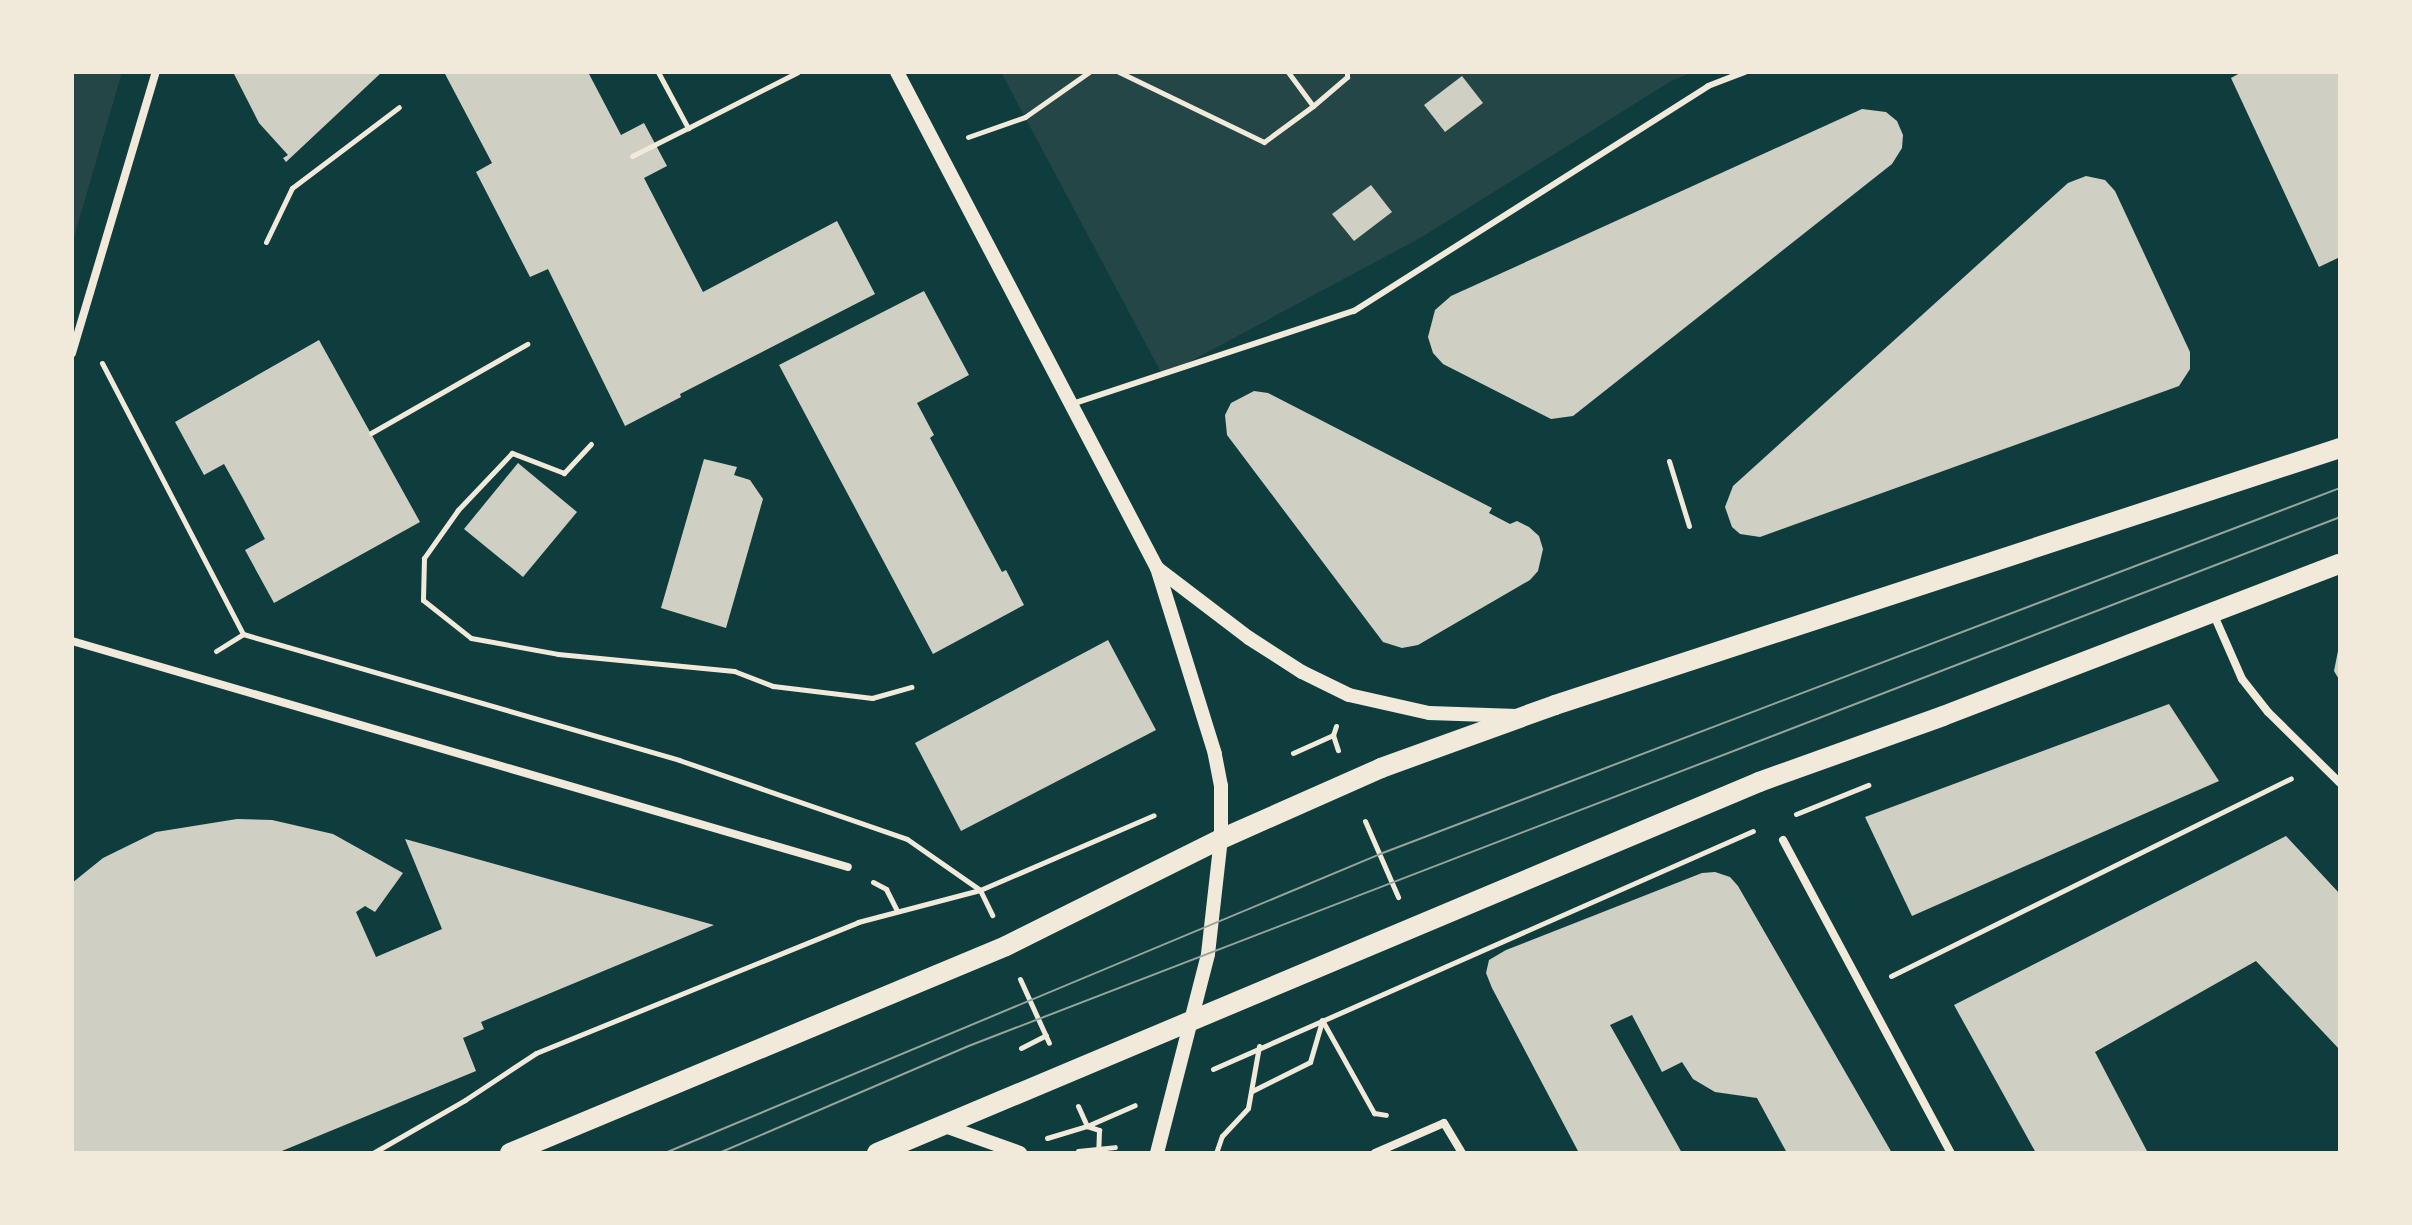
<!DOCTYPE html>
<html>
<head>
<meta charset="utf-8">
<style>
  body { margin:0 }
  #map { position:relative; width:2412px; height:1225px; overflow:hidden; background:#0f3d3e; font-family:Lato,sans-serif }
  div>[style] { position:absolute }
  .green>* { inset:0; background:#244646 }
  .building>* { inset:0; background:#cfcfc3 }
  .path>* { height:5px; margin:-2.5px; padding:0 2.5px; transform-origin:2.5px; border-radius:2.5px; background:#f1e9da }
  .service>* { height:6px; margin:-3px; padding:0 3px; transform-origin:3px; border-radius:3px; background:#f1e9da }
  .minor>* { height:8px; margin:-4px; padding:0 4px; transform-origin:4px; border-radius:4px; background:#f1e9da }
  .tertiary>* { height:14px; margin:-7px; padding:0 7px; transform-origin:7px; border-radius:7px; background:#f1e9da }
  .primary>* { height:20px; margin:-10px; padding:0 10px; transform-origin:10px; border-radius:10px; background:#f1e9da }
  .tram>* { height:2px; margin:-1px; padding:0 1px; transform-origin:1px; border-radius:1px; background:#97a49c }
  span { translate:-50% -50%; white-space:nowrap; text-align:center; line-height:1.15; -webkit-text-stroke:8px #f1e9da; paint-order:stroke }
  .frame { position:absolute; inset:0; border:74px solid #f1e9da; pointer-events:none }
</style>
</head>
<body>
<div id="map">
  <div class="green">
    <i style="clip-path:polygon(72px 72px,122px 72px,72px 244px)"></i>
    <i style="clip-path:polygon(1001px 72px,1693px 72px,1671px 81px,1420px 238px,1163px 376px)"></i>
  </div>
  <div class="building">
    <i style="clip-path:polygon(233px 72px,382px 72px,286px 162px,283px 158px,288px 155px,259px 123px)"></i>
    <i style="clip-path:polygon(444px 72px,588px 72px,621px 135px,644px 123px,667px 166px,644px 178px,703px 292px,837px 221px,875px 294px,680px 394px,681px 397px,625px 426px,548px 269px,530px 277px,476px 172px,492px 163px)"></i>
    <i style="clip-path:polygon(2242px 72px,2340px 72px,2340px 257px,2319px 267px,2231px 78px)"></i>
    <i style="clip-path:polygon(1462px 76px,1483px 103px,1445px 132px,1424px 105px)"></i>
    <i style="clip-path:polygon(1862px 109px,1886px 112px,1897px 121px,1903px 135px,1902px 148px,1892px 164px,1573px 416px,1551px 419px,1443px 364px,1433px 353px,1428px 337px,1435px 310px,1451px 296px)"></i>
    <i style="clip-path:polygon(2086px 176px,2105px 180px,2115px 191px,2190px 352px,2190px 369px,2179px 386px,1760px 537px,1740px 534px,1732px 527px,1725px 507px,1733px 486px,2068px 183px)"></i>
    <i style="clip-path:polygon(1371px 185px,1392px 212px,1354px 241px,1332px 214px)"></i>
    <i style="clip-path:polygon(924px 291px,969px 375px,917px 403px,934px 435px,930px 438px,1002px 572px,1006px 570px,1024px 605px,933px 654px,779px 365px)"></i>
    <i style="clip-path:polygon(319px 340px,420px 522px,274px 603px,245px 550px,265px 539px,243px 498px,224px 464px,204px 475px,175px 422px)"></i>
    <i style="clip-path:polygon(1254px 391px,1268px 393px,1492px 508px,1489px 513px,1510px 524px,1517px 521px,1529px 527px,1539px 536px,1543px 549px,1538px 571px,1530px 580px,1418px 645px,1402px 648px,1383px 642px,1227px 435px,1225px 415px,1231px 403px)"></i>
    <i style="clip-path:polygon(704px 459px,737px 467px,734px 475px,750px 480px,763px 499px,726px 628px,661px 608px)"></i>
    <i style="clip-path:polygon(518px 463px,577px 512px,523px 577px,464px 529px)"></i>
    <i style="clip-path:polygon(1108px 640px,1156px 730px,961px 831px,915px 743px)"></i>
    <i style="clip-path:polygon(2340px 641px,2340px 681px,2334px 671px)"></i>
    <i style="clip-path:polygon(2169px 704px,2219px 781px,1912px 916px,1865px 817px)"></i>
    <i style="clip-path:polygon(237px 819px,272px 820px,333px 834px,403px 873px,375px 912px,365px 906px,356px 912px,376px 957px,442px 929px,405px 839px,714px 925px,481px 1022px,484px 1029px,463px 1038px,476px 1071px,277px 1153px,72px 1153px,72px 883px,103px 858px,156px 832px)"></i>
    <i style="clip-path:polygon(2286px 836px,2340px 894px,2340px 1050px,2256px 961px,2095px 1052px,2148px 1153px,2036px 1153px,1954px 1005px)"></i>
    <i style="clip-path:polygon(1715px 872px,1730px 877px,1738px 886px,1892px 1153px,1787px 1153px,1757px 1098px,1715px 1092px,1693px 1079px,1682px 1062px,1662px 1072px,1632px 1015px,1610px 1025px,1682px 1153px,1579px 1153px,1492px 988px,1486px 973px,1489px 960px,1506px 950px,1702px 873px)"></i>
  </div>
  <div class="path">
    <i style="left:658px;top:72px;width:64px;rotate:61.8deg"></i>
    <i style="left:688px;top:128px;width:123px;rotate:-27deg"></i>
    <i style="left:1119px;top:72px;width:161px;rotate:25.8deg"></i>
    <i style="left:1264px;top:142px;width:61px;rotate:-36.3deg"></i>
    <i style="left:1288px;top:72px;width:42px;rotate:53.7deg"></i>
    <i style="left:1313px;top:106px;width:45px;rotate:-40.5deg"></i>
    <i style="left:1347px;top:77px;width:5px;rotate:-90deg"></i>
    <i style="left:968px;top:137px;width:60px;rotate:-19.3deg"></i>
    <i style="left:1025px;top:117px;width:78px;rotate:-35.1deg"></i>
    <i style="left:632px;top:156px;width:63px;rotate:-26.6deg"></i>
    <i style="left:266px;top:242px;width:60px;rotate:-64.3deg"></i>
    <i style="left:292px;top:188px;width:134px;rotate:-37.1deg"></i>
    <i style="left:102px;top:363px;width:305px;rotate:62.5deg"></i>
    <i style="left:243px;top:634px;width:454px;rotate:16.1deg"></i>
    <i style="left:679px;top:760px;width:241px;rotate:19.1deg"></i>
    <i style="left:907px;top:839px;width:89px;rotate:34.9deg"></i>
    <i style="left:980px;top:890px;width:28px;rotate:64deg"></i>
    <i style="left:371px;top:433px;width:180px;rotate:-29.7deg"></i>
    <i style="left:591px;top:444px;width:40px;rotate:133deg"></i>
    <i style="left:564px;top:473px;width:56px;rotate:-159deg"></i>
    <i style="left:512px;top:453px;width:79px;rotate:133.5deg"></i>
    <i style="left:458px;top:510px;width:59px;rotate:125.3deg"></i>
    <i style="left:424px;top:558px;width:42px;rotate:91.4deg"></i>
    <i style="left:423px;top:600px;width:61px;rotate:38.4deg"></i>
    <i style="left:471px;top:638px;width:88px;rotate:10.4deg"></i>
    <i style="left:558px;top:654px;width:177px;rotate:5.5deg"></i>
    <i style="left:734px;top:671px;width:42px;rotate:21deg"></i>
    <i style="left:773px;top:686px;width:100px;rotate:6.9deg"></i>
    <i style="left:872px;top:698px;width:41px;rotate:-15.8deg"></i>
    <i style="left:1669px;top:461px;width:68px;rotate:72.9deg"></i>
    <i style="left:216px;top:651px;width:32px;rotate:-32deg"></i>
    <i style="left:1336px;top:726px;width:9px;rotate:108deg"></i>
    <i style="left:1333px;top:735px;width:16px;rotate:72deg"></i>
    <i style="left:1293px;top:753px;width:44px;rotate:-24.2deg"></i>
    <i style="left:1796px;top:814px;width:78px;rotate:-21.9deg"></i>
    <i style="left:1365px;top:821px;width:83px;rotate:66.5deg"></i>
    <i style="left:873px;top:882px;width:15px;rotate:28deg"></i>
    <i style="left:886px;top:889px;width:25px;rotate:63deg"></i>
    <i style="left:1891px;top:976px;width:446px;rotate:-26.3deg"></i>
    <i style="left:1020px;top:979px;width:70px;rotate:65.6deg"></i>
    <i style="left:1322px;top:1020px;width:107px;rotate:60.8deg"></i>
    <i style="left:1374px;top:1113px;width:12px;rotate:9deg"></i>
    <i style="left:1021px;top:1048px;width:28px;rotate:-27deg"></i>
    <i style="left:1213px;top:1069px;width:590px;rotate:-23.79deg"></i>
    <i style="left:1252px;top:1091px;width:65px;rotate:-26.6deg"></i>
    <i style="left:1310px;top:1062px;width:43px;rotate:-73.7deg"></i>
    <i style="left:1078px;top:1106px;width:22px;rotate:66deg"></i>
    <i style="left:1087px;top:1126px;width:13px;rotate:18deg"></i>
    <i style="left:1099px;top:1130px;width:23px;rotate:92deg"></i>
    <i style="left:1047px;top:1138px;width:42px;rotate:-16.7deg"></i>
    <i style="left:1087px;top:1126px;width:52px;rotate:-23.6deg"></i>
    <i style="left:1078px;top:1151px;width:37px;rotate:-6deg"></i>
    <i style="left:373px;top:1153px;width:106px;rotate:-29.9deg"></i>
    <i style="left:465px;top:1100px;width:85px;rotate:-33.5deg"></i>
    <i style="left:536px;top:1053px;width:348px;rotate:-22.1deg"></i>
    <i style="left:858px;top:922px;width:126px;rotate:-14.7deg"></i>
    <i style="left:980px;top:890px;width:189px;rotate:-23.3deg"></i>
    <i style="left:1216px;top:1153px;width:18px;rotate:-71deg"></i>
    <i style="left:1222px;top:1136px;width:38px;rotate:-47deg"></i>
    <i style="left:1248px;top:1108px;width:63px;rotate:-79.9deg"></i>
  </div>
  <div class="service">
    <i style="left:1072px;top:404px;width:297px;rotate:-18.3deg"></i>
    <i style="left:1354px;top:311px;width:419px;rotate:-32.4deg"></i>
    <i style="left:1708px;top:86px;width:40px;rotate:-21deg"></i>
  </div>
  <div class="minor">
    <i style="left:72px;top:353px;width:293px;rotate:-73.4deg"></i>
    <i style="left:2213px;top:613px;width:72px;rotate:66.3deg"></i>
    <i style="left:2242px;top:679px;width:42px;rotate:51.8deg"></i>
    <i style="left:2268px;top:712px;width:101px;rotate:44.6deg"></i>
    <i style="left:72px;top:641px;width:808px;rotate:16.24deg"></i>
    <i style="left:1783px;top:840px;width:355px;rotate:61.8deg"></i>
    <i style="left:1375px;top:1153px;width:75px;rotate:-23.5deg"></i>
    <i style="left:1444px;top:1123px;width:35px;rotate:59deg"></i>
  </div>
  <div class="tertiary">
    <i style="left:897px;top:72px;width:560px;rotate:62.34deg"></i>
    <i style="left:1157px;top:568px;width:116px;rotate:37.3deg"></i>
    <i style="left:1249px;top:638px;width:63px;rotate:32.7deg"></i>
    <i style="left:1302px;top:672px;width:52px;rotate:26.1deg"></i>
    <i style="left:1349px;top:695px;width:82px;rotate:12.7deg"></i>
    <i style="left:1429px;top:713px;width:88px;rotate:2deg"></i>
    <i style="left:942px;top:1125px;width:83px;rotate:19.7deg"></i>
    <i style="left:1157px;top:1153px;width:205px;rotate:-75.6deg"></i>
    <i style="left:1208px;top:954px;width:116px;rotate:-83.6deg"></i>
    <i style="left:1221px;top:839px;width:53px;rotate:-90deg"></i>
    <i style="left:1221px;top:786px;width:33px;rotate:-101deg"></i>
    <i style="left:1215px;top:754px;width:195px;rotate:-107.3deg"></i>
  </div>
  <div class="primary">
    <i style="left:510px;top:1153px;width:537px;rotate:-22.65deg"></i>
    <i style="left:1006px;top:946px;width:240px;rotate:-26.5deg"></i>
    <i style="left:1221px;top:839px;width:175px;rotate:-23.9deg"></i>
    <i style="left:1381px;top:768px;width:185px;rotate:-19.9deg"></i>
    <i style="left:1555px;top:705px;width:826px;rotate:-18.13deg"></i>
    <i style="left:877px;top:1153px;width:957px;rotate:-22.81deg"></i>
    <i style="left:1759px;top:782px;width:195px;rotate:-19.7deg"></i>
    <i style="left:1943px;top:716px;width:425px;rotate:-21deg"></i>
  </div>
  <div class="tram">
    <i style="left:665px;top:1153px;width:775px;rotate:-22.69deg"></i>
    <i style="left:1380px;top:854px;width:1027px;rotate:-20.87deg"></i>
    <i style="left:719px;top:1153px;width:269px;rotate:-23.2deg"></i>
    <i style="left:966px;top:1047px;width:1473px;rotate:-21.09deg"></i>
  </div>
  <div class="frame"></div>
</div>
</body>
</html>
